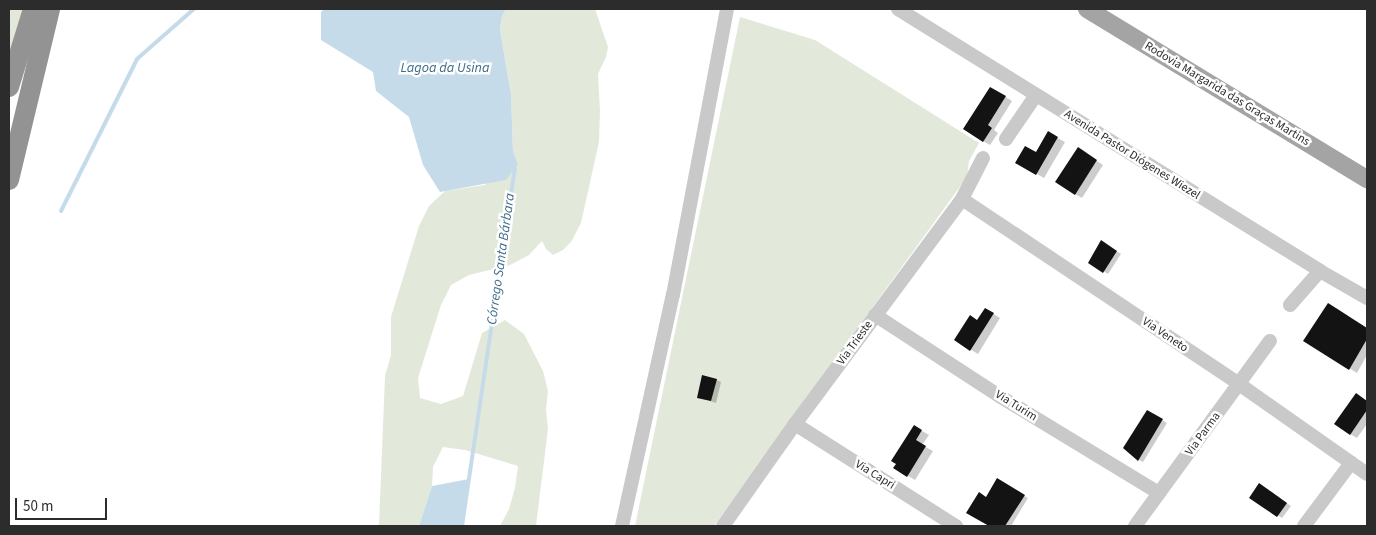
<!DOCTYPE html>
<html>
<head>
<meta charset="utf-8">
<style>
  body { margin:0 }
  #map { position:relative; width:1376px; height:535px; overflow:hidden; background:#fff; font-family:"Source Sans 3",sans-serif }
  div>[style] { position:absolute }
  .green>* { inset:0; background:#e2e9da }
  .water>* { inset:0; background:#c6dbe9 }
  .shadow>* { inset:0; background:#0003 }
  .stream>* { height:4px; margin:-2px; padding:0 2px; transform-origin:2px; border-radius:2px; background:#c6dbe9 }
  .building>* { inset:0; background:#131313 }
  .minor>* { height:14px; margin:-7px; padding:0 7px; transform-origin:7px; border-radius:7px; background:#c9c9c9 }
  .major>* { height:18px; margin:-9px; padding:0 9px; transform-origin:9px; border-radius:9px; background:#a4a4a4 }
  .highway>* { height:20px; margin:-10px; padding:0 10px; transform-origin:10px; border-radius:10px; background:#939393 }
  span { translate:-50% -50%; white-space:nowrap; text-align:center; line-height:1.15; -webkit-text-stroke:5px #fff; paint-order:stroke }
  .street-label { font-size:12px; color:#2c2c2c }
  .water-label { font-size:14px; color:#3e6c8a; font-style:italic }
  .frame { position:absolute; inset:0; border:10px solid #2c2c2c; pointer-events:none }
  .scale { position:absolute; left:15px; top:498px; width:92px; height:22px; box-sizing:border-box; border:2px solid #2c2c2c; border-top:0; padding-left:6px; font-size:15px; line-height:18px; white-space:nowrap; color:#2c2c2c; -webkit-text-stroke:4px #fff; paint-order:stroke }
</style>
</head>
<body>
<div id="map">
  <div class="green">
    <i style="clip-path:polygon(9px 9px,25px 9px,9px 60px)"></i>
    <i style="clip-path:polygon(506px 9px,595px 9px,608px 47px,606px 57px,598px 74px,600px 111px,599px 142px,581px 223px,571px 242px,563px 250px,553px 255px,546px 249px,542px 241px,529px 255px,510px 265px,469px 275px,451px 285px,441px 305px,418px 378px,420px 398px,441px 404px,463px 396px,482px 333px,505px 320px,524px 334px,543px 371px,548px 391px,546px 410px,548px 429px,536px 526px,500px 526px,509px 509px,515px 488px,518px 466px,465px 450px,443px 447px,433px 467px,432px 486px,419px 526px,379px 526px,385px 376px,391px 355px,391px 317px,419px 226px,429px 206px,445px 191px,485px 185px,513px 152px,511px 94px,500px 30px,502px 16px)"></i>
    <i style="clip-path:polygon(740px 17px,815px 40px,979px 143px,969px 161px,967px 177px,714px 526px,635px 526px)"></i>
  </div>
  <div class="water">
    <i style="clip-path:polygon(324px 9px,506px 9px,502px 16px,500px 30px,511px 94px,513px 152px,518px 164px,506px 180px,440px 192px,423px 165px,409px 117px,376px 91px,373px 72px,321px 40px,321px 12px)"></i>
    <i style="clip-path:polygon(469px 479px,462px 526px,419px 526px,432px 486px)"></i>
  </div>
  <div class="shadow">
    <i style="clip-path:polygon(991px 88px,1012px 101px,994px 130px,998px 133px,990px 145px,983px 141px)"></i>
    <i style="clip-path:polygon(1048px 133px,1065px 142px,1044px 178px,1016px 162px,1036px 154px)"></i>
    <i style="clip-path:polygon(1085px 153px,1103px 165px,1082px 198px,1075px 194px)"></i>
    <i style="clip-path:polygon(1102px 242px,1121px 254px,1108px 274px,1090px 263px)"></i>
    <i style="clip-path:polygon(1336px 308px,1367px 329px,1367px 355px,1357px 373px,1305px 341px)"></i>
    <i style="clip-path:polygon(986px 309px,1000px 318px,978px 354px,955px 340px,978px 321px)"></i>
    <i style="clip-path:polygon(717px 380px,721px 382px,716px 403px,698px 397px)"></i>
    <i style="clip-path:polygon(1363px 399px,1367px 402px,1367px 424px,1357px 438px,1350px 434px)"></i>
    <i style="clip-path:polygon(1148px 412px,1167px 423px,1143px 462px,1139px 460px)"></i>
    <i style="clip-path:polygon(914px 426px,929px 435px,922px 445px,933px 451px,915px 480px,895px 468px)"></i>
    <i style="clip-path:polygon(997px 480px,1028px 498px,1011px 526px,991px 526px,968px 512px,987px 498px)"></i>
    <i style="clip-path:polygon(1264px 487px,1291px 506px,1282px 518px,1251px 497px)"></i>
  </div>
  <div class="stream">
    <i style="left:61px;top:211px;width:170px;rotate:-63.4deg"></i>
    <i style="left:137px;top:59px;width:76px;rotate:-41.3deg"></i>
    <i style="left:462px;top:526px;width:361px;rotate:-81.6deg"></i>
    <i style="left:515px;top:169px;width:4px;rotate:-117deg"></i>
  </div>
  <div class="building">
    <i style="clip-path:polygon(990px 87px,1006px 96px,988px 125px,992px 128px,983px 142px,963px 129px)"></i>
    <i style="clip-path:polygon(1048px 131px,1058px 137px,1036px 175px,1015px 163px,1025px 146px,1036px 152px)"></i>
    <i style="clip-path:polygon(1078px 147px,1097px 160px,1075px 195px,1055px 182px)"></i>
    <i style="clip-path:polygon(1101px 240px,1117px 251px,1103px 273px,1088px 263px)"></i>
    <i style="clip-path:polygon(1328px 303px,1367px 328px,1367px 339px,1349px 370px,1303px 341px)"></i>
    <i style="clip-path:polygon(985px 308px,994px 313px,970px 351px,954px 340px,970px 315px,977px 320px)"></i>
    <i style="clip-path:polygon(702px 375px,717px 379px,711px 401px,697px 398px)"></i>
    <i style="clip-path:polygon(1356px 393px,1367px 401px,1367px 410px,1350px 435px,1334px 424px)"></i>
    <i style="clip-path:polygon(1147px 410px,1163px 419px,1138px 461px,1123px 448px)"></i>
    <i style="clip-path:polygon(914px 425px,922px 430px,916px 440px,926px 446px,907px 477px,893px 468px,896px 464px,891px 461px)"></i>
    <i style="clip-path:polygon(997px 478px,1025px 495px,1005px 526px,989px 526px,966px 513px,979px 492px,986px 497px)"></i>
    <i style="clip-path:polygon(1259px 483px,1287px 503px,1277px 517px,1249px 498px)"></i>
  </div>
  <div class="minor">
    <i style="left:898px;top:9px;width:497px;rotate:31.8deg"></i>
    <i style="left:1320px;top:271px;width:54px;rotate:29.9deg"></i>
    <i style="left:1006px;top:139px;width:53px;rotate:-55.7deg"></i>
    <i style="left:962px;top:199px;width:333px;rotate:33.7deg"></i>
    <i style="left:1239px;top:384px;width:156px;rotate:35.1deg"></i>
    <i style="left:1290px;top:305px;width:45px;rotate:-48.6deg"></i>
    <i style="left:875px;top:315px;width:150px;rotate:33.1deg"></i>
    <i style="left:1001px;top:397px;width:185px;rotate:31.3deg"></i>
    <i style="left:795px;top:424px;width:191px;rotate:32.4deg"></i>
    <i style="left:622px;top:526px;width:237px;rotate:-77.6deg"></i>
    <i style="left:673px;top:295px;width:291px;rotate:-79.3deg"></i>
    <i style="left:723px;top:526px;width:125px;rotate:-54.8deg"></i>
    <i style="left:795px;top:424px;width:280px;rotate:-53.4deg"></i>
    <i style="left:962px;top:199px;width:46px;rotate:-62.9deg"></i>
    <i style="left:1135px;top:526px;width:229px;rotate:-53.9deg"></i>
    <i style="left:1304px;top:526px;width:79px;rotate:-53.3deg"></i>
  </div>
  <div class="major">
    <i style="left:1087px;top:9px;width:328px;rotate:31.3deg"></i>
  </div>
  <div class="highway">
    <i style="left:9px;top:87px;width:82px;rotate:-72.9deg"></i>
    <i style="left:9px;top:180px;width:176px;rotate:-76.5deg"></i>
  </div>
  <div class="street-label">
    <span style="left:1227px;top:94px;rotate:31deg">Rodovia Margarida das Graças Martins</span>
    <span style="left:1132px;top:155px;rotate:32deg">Avenida Pastor Diógenes Wiezel</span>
    <span style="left:1165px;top:335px;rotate:34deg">Via Veneto</span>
    <span style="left:855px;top:343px;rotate:-54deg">Via Trieste</span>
    <span style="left:1016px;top:406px;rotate:32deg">Via Turim</span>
    <span style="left:1203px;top:434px;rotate:-54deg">Via Parma</span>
    <span style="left:875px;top:475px;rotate:32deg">Via Capri</span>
  </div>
  <div class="water-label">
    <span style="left:445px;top:68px">Lagoa da Usina</span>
    <span style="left:501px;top:259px;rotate:-82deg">Córrego Santa Bárbara</span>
  </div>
  <div class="frame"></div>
  <div class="scale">50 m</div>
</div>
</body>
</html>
